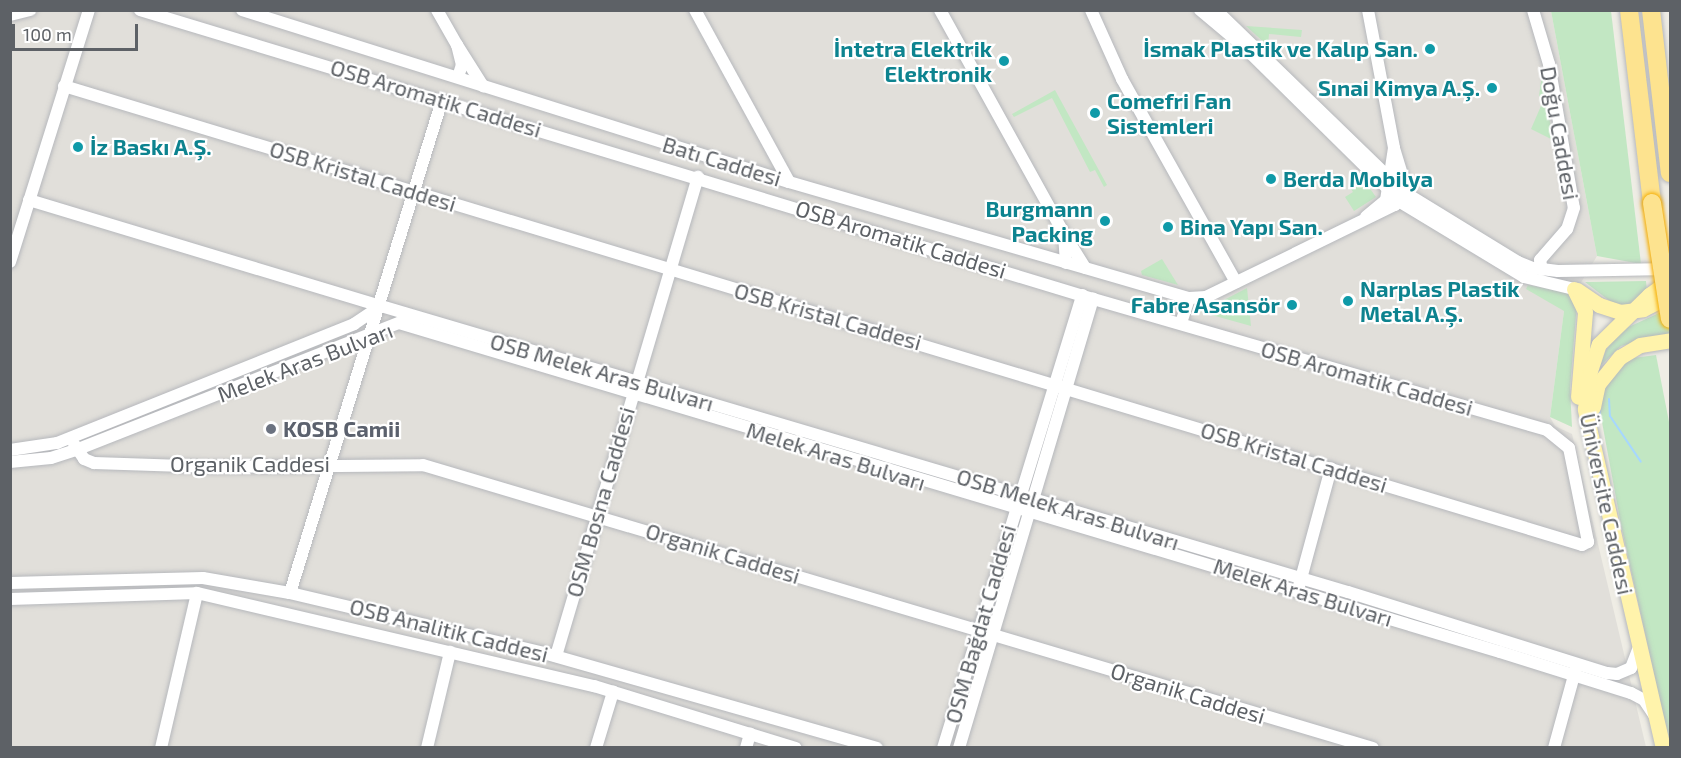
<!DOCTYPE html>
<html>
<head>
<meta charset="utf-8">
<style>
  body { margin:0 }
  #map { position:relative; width:1681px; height:758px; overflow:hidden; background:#efede5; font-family:"Exo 2",sans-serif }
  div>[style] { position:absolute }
  .industrial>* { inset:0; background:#e1dfda }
  .green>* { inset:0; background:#c2e7c3 }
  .stream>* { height:2px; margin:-1px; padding:0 1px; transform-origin:1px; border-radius:1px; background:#a6d7ff }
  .roads { filter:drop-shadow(0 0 2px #b6b8bc) drop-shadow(0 0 2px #b6b8bc) }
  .minor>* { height:12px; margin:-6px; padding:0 6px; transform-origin:6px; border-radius:6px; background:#fff }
  .major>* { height:15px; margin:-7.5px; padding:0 7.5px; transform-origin:7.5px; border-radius:7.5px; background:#fff3ab }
  .highway>* { height:18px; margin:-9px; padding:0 9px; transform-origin:9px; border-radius:9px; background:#fde38f }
  .bridges { filter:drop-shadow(0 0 2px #f5ad00) drop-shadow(0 0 2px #f5ad00) }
  .highway-bridge>* { height:18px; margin:-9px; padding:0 9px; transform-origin:9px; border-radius:9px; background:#fde38f }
  .dots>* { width:16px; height:16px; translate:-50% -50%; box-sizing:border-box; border:3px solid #fff; border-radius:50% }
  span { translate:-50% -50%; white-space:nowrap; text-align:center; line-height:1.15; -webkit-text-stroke:4.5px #fff; paint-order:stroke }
  .culture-label { font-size:22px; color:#0d838f; font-weight:700 }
  .right { translate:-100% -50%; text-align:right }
  .left { translate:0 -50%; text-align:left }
  .street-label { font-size:22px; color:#5d6166 }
  .worship-label { font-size:22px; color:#5b616d; font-weight:700 }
  .frame { position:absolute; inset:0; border:12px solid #5d6166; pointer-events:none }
  .scale { position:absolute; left:12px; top:24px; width:126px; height:27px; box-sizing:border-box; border:3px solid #5d6166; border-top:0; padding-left:8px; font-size:18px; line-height:21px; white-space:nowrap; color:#5d6166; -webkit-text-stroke:4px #fff; paint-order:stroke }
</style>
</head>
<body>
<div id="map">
  <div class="industrial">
    <i style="clip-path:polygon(10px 11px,1551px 11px,1597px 256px,1564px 311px,1550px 417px,1555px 426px,1572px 434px,1646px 747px,11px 747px)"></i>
  </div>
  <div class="green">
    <i style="clip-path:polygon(1551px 11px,1611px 11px,1641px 264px,1597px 256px)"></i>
    <i style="clip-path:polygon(1246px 26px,1302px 30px,1301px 37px,1269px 34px,1268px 46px)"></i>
    <i style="clip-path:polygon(1542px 74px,1553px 140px,1531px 129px,1544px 99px,1539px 96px)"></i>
    <i style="clip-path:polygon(1055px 90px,1107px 185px,1104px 187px,1095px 170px,1090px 172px,1052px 98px,1014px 117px,1012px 114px)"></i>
    <i style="clip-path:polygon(1366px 183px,1376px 197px,1354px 211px,1345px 197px,1353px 192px,1351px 189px)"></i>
    <i style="clip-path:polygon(1162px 259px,1178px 285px,1142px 275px,1141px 271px)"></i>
    <i style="clip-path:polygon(1646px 281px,1647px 292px,1627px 307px,1611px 302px,1585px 282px)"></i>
    <i style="clip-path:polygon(1528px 285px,1569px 293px,1577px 303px,1570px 388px,1572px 427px,1550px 417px,1564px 311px,1526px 289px)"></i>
    <i style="clip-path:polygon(1247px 288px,1251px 326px,1201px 312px)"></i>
    <i style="clip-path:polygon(1670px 308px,1670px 333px,1621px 346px,1600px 366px,1606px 350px,1622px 330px)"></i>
    <i style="clip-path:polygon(1656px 355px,1670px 427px,1670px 746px,1621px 525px,1599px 406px,1603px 387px,1618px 369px,1633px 358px)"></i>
  </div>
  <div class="stream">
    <i style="left:1609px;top:399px;width:17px;rotate:87deg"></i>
    <i style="left:1610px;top:416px;width:55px;rotate:56deg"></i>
    <i style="left:1600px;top:407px;width:7px;rotate:90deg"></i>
  </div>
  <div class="roads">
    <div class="minor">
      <i style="left:242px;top:10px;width:573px;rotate:17.46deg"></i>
      <i style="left:789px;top:182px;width:416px;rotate:16.2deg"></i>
      <i style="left:1189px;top:298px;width:17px;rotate:-3deg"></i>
      <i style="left:1206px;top:297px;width:210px;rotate:-26deg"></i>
      <i style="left:1395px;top:205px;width:14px;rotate:-56deg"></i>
      <i style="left:1403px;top:193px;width:12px;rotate:-85deg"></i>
      <i style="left:1404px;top:181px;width:34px;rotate:-107deg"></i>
      <i style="left:1394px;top:148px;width:53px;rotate:98.7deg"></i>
      <i style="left:1386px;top:200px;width:26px;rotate:140deg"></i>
      <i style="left:437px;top:10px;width:40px;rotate:60.3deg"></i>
      <i style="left:695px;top:10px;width:196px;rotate:61.3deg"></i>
      <i style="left:940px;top:10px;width:256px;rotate:61deg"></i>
      <i style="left:1091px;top:10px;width:76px;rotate:65.8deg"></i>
      <i style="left:1122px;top:79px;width:233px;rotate:60.7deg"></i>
      <i style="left:1200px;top:10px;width:56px;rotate:39.9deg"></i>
      <i style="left:1243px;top:46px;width:223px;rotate:44.6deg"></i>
      <i style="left:1402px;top:203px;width:143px;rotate:31.2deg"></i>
      <i style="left:1524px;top:277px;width:51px;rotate:13.5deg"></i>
      <i style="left:1216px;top:10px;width:262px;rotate:44.1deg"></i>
      <i style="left:1404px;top:192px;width:134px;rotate:31.6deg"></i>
      <i style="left:1518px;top:262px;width:16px;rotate:22deg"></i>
      <i style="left:1533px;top:268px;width:25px;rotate:7deg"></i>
      <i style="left:1558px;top:271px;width:111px;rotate:-1deg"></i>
      <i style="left:1368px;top:10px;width:140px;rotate:79.3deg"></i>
      <i style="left:1533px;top:10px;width:56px;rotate:73.5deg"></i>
      <i style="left:1549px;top:64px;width:146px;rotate:80.2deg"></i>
      <i style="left:1574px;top:208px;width:22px;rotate:108deg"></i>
      <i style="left:1567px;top:229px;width:41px;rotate:131.1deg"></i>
      <i style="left:1540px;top:260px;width:10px;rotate:79deg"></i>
      <i style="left:10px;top:15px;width:21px;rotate:-14deg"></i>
      <i style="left:458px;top:77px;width:13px;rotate:-72deg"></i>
      <i style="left:462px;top:65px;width:21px;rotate:-104deg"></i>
      <i style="left:457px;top:45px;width:49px;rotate:57.6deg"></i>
      <i style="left:64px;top:86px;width:1586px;rotate:16.82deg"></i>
      <i style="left:1582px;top:545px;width:7px;rotate:-27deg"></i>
      <i style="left:1588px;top:542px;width:96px;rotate:-101.4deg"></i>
      <i style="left:1569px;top:448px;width:28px;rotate:-141deg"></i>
      <i style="left:1547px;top:430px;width:473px;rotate:-163.9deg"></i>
      <i style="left:1093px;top:299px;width:996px;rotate:-163.13deg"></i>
      <i style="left:29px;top:200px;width:368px;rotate:16.8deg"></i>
      <i style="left:10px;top:262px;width:264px;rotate:-72.6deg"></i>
      <i style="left:1066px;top:263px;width:29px;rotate:-94deg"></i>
      <i style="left:1064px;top:234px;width:40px;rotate:58deg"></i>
      <i style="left:1181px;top:323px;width:26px;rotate:-72deg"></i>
      <i style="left:74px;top:444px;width:18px;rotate:56deg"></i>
      <i style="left:84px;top:459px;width:11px;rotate:22deg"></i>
      <i style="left:94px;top:463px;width:120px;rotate:1.9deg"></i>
      <i style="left:214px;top:467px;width:209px;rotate:-0.5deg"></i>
      <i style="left:423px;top:465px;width:991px;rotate:16.59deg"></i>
      <i style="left:10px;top:450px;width:48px;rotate:-8.5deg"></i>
      <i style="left:57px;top:443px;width:320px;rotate:-21.8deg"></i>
      <i style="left:354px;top:324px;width:32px;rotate:-34deg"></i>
      <i style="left:381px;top:306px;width:1008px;rotate:16.48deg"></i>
      <i style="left:1348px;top:592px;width:271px;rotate:17.4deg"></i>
      <i style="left:1607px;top:673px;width:10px;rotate:6deg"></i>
      <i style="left:1617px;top:674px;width:15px;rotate:-23deg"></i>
      <i style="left:1631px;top:668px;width:22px;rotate:-69deg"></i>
      <i style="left:10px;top:462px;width:41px;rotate:-5.6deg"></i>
      <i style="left:51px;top:458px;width:26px;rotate:-18deg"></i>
      <i style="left:76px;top:450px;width:347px;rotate:-21.5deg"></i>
      <i style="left:399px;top:323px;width:1149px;rotate:16.64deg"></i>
      <i style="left:1500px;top:652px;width:137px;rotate:17.4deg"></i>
      <i style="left:1631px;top:693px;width:15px;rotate:28deg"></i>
      <i style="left:1644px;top:700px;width:18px;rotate:56deg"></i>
      <i style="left:10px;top:583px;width:193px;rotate:-1.5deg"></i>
      <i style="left:203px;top:578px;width:88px;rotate:9.8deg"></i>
      <i style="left:290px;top:593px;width:261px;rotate:13.3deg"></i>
      <i style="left:544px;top:653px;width:346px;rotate:15.9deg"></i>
      <i style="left:1299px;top:586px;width:122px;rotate:-74.8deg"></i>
      <i style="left:290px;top:593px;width:516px;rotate:-72.86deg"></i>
      <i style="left:10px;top:599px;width:187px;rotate:-1.8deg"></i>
      <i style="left:197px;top:593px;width:408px;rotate:13.2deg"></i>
      <i style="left:594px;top:686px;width:211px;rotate:17.1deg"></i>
      <i style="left:556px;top:656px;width:500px;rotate:-73.5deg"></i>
      <i style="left:161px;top:748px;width:159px;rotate:-76.9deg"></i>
      <i style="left:427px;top:748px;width:99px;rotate:-76.5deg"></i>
      <i style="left:596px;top:748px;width:59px;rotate:-73.1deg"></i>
      <i style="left:746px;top:748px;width:15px;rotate:-74deg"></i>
      <i style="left:943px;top:748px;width:474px;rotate:-72.9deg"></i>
      <i style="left:959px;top:748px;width:469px;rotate:-73.4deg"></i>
      <i style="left:1554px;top:748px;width:83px;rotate:-74.6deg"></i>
    </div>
    <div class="major">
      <i style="left:1574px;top:289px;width:25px;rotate:64deg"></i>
      <i style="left:1585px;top:312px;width:85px;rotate:94.7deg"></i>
      <i style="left:1577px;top:290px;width:27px;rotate:34deg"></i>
      <i style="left:1599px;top:305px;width:22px;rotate:18deg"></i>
      <i style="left:1620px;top:312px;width:23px;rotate:-7deg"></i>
      <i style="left:1643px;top:309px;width:30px;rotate:-27deg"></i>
      <i style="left:1593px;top:407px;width:24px;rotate:-78deg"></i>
      <i style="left:1598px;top:384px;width:35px;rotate:-51deg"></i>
      <i style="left:1620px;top:357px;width:23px;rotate:-31deg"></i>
      <i style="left:1640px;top:345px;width:30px;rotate:-9deg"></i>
      <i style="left:1663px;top:748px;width:348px;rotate:-103deg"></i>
      <i style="left:1585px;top:409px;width:38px;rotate:-83deg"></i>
      <i style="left:1590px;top:371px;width:28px;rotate:-72deg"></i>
      <i style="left:1599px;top:344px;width:70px;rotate:-44.4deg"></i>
      <i style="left:1649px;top:295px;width:26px;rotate:-36deg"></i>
    </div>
    <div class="highway">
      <i style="left:1629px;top:10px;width:194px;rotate:83.2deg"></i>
      <i style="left:1651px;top:10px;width:164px;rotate:83.4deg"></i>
    </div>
  </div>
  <div class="bridges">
    <div class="highway-bridge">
      <i style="left:1652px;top:203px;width:117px;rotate:81.2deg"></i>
    </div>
  </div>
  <div class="dots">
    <i style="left:1430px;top:49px;background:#0f9aa8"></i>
    <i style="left:1004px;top:61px;background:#0f9aa8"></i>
    <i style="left:1492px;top:88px;background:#0f9aa8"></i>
    <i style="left:1095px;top:113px;background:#0f9aa8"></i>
    <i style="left:78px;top:147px;background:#0f9aa8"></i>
    <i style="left:1271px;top:179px;background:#0f9aa8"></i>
    <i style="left:1105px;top:221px;background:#0f9aa8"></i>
    <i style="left:1168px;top:227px;background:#0f9aa8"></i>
    <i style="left:1348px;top:301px;background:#0f9aa8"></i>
    <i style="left:1292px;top:305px;background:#0f9aa8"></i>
    <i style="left:271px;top:429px;background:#6b7280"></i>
  </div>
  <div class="culture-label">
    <span class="right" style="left:992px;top:61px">İntetra Elektrik<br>Elektronik</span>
    <span class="right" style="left:1418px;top:49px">İsmak Plastik ve Kalıp San.</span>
    <span class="right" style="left:1480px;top:88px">Sınai Kimya A.Ş.</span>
    <span class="left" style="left:1107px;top:113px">Comefri Fan<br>Sistemleri</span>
    <span class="left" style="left:90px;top:147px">İz Baskı A.Ş.</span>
    <span class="left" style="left:1283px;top:179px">Berda Mobilya</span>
    <span class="right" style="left:1093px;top:221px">Burgmann<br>Packing</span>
    <span class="left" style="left:1180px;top:227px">Bina Yapı San.</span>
    <span class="left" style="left:1360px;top:301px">Narplas Plastik<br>Metal A.Ş.</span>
    <span class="right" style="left:1280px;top:305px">Fabre Asansör</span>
  </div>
  <div class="street-label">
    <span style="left:436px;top:98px;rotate:17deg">OSB Aromatik Caddesi</span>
    <span style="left:1560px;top:133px;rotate:80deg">Doğu Caddesi</span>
    <span style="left:722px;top:161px;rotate:17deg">Batı Caddesi</span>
    <span style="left:363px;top:176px;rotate:17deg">OSB Kristal Caddesi</span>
    <span style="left:901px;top:239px;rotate:17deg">OSB Aromatik Caddesi</span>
    <span style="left:828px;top:316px;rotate:16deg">OSB Kristal Caddesi</span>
    <span style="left:305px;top:362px;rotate:-21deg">Melek Aras Bulvarı</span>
    <span style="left:602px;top:372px;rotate:16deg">OSB Melek Aras Bulvarı</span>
    <span style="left:1367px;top:378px;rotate:16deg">OSB Aromatik Caddesi</span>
    <span style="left:836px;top:456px;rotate:17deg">Melek Aras Bulvarı</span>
    <span style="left:1294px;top:457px;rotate:17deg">OSB Kristal Caddesi</span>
    <span style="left:250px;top:464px">Organik Caddesi</span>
    <span style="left:600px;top:502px;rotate:-74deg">OSM Bosna Caddesi</span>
    <span style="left:1607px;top:504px;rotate:78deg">Üniversite Caddesi</span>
    <span style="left:1068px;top:509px;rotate:17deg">OSB Melek Aras Bulvarı</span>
    <span style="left:723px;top:553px;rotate:17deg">Organik Caddesi</span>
    <span style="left:1303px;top:592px;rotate:17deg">Melek Aras Bulvarı</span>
    <span style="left:980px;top:624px;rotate:-74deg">OSM Bağdat Caddesi</span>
    <span style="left:449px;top:630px;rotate:14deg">OSB Analitik Caddesi</span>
    <span style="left:1188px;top:693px;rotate:17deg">Organik Caddesi</span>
  </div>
  <div class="worship-label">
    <span class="left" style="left:283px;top:429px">KOSB Camii</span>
  </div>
  <div class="frame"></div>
  <div class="scale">100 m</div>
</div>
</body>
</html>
